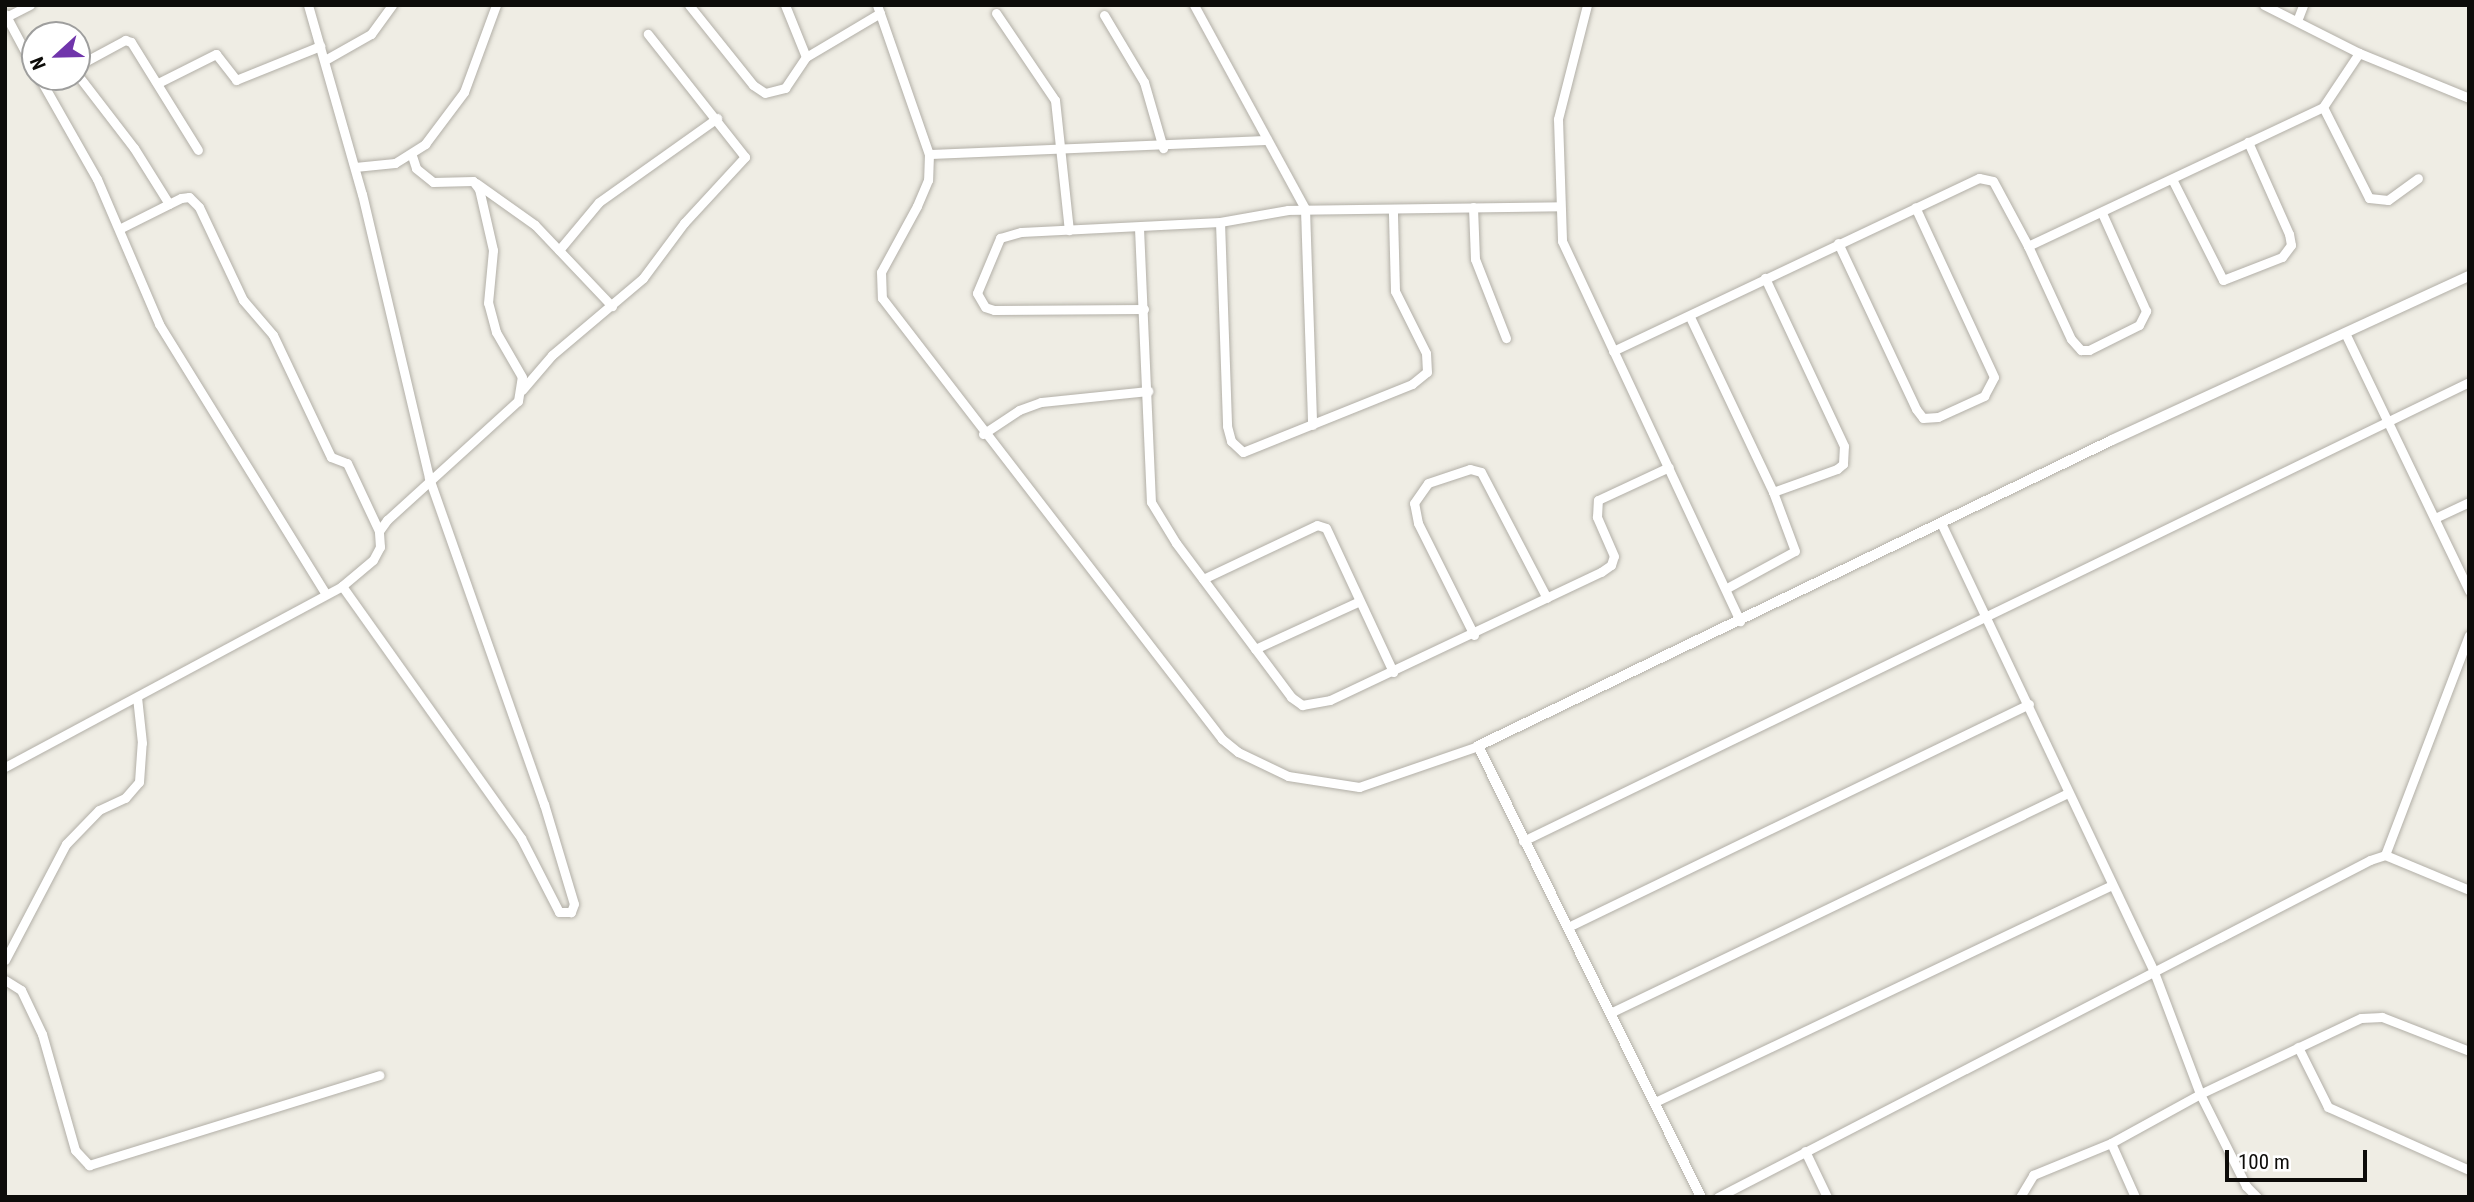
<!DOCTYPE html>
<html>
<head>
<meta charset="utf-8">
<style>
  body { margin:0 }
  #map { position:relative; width:2474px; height:1202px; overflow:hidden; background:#efede4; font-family:"Roboto Condensed",sans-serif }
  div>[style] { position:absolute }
  .roads { filter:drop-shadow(0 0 2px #b2afa7) drop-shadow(0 0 2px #b2afa7) }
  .minor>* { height:9px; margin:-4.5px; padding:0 4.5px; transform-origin:4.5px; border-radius:4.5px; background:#fff }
  .tertiary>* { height:10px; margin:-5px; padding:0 5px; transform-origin:5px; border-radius:5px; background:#fff }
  span { translate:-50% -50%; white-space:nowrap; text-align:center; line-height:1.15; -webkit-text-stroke:7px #fff; paint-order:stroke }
  .frame { position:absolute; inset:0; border:7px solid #0d0c09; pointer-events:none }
  .north { position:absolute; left:21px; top:21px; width:70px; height:70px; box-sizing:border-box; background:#fff; border:2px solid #9e9e9d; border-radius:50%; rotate:248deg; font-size:19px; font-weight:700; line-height:28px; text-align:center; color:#0d0c09 }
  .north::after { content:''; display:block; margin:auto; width:24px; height:32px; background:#7035ab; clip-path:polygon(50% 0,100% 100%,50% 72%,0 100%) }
  .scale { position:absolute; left:2225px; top:1150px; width:142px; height:32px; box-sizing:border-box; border:4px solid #0d0c09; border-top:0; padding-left:9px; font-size:21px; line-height:24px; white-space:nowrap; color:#0d0c09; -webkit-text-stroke:5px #fff; paint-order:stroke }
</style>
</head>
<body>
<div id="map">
  <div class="roads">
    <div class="minor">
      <i style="left:308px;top:5px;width:197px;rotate:74.1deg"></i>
      <i style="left:362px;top:194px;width:292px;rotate:76.7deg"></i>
      <i style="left:429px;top:478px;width:346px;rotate:70.6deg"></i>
      <i style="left:544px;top:804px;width:104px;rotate:73.3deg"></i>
      <i style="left:574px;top:904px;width:9px;rotate:111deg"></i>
      <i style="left:571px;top:912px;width:12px;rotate:180deg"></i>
      <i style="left:559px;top:912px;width:83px;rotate:-117.2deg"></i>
      <i style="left:521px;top:838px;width:309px;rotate:-125.4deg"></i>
      <i style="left:689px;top:5px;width:102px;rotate:51.3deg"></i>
      <i style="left:753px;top:85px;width:14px;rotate:34deg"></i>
      <i style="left:765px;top:93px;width:21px;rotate:-14deg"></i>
      <i style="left:785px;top:88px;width:37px;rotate:-56deg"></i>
      <i style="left:806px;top:57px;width:86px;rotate:-30.7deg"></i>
      <i style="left:785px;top:5px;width:56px;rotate:68deg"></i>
      <i style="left:877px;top:5px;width:158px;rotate:70.8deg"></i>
      <i style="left:929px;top:154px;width:26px;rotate:92deg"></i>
      <i style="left:928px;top:180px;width:28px;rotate:113deg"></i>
      <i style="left:917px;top:206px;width:75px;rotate:118.6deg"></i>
      <i style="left:881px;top:272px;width:26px;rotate:88deg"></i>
      <i style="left:882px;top:298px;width:557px;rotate:52.37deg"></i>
      <i style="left:1222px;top:739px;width:21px;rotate:39deg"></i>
      <i style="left:1238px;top:752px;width:55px;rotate:25.6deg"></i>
      <i style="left:1288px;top:776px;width:72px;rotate:8.8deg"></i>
      <i style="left:1359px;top:787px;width:126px;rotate:-19deg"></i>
      <i style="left:1194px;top:5px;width:232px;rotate:61.4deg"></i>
      <i style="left:1305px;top:209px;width:216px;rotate:88.1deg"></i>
      <i style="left:1587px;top:5px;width:118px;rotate:104.3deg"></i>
      <i style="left:1558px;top:119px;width:122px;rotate:88.1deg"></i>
      <i style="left:1562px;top:241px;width:420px;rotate:64.9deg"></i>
      <i style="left:2264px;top:5px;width:106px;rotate:26.8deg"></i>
      <i style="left:2359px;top:53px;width:119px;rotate:22.2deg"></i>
      <i style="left:996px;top:13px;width:105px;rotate:55.9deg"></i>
      <i style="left:1055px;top:100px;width:131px;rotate:83.9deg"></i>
      <i style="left:5px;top:14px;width:64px;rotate:61.8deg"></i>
      <i style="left:1104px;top:15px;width:78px;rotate:59.2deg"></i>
      <i style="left:1144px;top:82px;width:69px;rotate:73.9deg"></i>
      <i style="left:6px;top:17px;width:27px;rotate:-27deg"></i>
      <i style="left:2297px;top:21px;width:17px;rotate:-69deg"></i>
      <i style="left:325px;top:60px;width:53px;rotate:-29.5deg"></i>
      <i style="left:371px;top:34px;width:36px;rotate:-54deg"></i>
      <i style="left:77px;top:66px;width:55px;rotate:-28.4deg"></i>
      <i style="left:125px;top:40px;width:6px;rotate:18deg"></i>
      <i style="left:131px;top:42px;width:127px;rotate:58.2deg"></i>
      <i style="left:77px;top:74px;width:93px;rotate:52.4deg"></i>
      <i style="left:134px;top:148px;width:66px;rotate:58deg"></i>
      <i style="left:39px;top:77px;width:117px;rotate:60.4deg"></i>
      <i style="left:97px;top:179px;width:158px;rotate:66.8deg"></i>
      <i style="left:159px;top:324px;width:317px;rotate:58.3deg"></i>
      <i style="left:43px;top:83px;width:14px;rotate:-25deg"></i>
      <i style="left:158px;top:83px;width:65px;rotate:-26.6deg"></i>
      <i style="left:216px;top:54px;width:33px;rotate:52deg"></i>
      <i style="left:236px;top:80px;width:91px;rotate:-22deg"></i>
      <i style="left:2323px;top:107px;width:102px;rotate:63.2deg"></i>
      <i style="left:2369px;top:198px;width:19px;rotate:6deg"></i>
      <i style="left:2388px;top:200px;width:37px;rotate:-36deg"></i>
      <i style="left:929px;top:154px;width:338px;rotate:-2.4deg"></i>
      <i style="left:355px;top:167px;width:40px;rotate:-5.7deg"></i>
      <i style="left:395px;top:163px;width:36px;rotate:-32deg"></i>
      <i style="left:425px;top:144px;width:65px;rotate:-53.1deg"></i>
      <i style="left:464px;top:92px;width:93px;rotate:-69.8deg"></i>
      <i style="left:2172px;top:179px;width:113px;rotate:63.2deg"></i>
      <i style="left:2223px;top:280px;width:63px;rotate:-21.3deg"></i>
      <i style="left:2282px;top:257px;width:15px;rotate:-53deg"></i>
      <i style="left:2291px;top:245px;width:11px;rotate:-100deg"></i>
      <i style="left:2289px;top:234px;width:101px;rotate:-114deg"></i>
      <i style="left:476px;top:183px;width:72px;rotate:35.4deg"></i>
      <i style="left:535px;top:225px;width:112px;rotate:46.5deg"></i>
      <i style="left:1473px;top:207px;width:52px;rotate:87.8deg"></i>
      <i style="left:1475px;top:259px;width:85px;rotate:68.6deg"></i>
      <i style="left:1220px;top:222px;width:204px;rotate:88deg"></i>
      <i style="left:1227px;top:426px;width:16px;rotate:75deg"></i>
      <i style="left:1231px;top:441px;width:16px;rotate:43deg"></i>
      <i style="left:1243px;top:452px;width:182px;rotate:-21.9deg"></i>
      <i style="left:1412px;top:384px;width:19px;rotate:-39deg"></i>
      <i style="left:1427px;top:372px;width:19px;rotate:-93deg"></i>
      <i style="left:1426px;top:353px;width:69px;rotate:-116.6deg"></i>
      <i style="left:1395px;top:291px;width:79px;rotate:-91.5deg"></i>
      <i style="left:1139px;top:228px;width:274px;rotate:87.5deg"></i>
      <i style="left:1151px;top:502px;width:48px;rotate:58.6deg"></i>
      <i style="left:1176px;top:543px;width:192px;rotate:53.2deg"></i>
      <i style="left:1291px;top:697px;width:14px;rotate:36deg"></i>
      <i style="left:1302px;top:705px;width:28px;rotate:-10deg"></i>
      <i style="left:1330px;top:700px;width:300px;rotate:-25.3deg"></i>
      <i style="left:1601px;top:572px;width:12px;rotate:-35deg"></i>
      <i style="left:1611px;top:565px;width:9px;rotate:-72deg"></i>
      <i style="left:1614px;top:556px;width:43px;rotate:-113.6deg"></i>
      <i style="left:1597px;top:517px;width:17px;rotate:-87deg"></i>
      <i style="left:1598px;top:500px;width:78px;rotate:-24.9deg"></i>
      <i style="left:119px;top:229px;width:69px;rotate:-26.6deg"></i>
      <i style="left:181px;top:198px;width:8px;rotate:-7deg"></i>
      <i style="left:189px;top:197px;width:14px;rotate:45deg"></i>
      <i style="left:199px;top:207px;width:103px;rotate:64.7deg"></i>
      <i style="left:243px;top:300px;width:46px;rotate:49.4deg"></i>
      <i style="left:273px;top:335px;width:135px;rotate:64.6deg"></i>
      <i style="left:331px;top:457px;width:17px;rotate:21deg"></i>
      <i style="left:347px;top:463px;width:75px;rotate:64.8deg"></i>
      <i style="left:1838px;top:243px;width:183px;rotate:64.8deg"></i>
      <i style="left:1916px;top:409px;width:11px;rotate:52deg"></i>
      <i style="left:1923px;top:418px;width:15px;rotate:-4deg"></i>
      <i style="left:1938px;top:417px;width:51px;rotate:-24.5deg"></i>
      <i style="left:1984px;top:396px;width:21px;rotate:-62deg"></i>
      <i style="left:1994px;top:377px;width:187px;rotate:-114.9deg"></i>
      <i style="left:2028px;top:246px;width:102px;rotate:65.2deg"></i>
      <i style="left:2071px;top:339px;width:15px;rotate:48deg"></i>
      <i style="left:2081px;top:350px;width:8px"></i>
      <i style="left:2089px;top:350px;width:56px;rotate:-26.6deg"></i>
      <i style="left:2139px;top:325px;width:16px;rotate:-63deg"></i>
      <i style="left:2146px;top:311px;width:107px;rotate:-114.2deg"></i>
      <i style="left:559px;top:250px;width:62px;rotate:-50.2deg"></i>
      <i style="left:599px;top:202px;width:145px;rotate:-35.4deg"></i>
      <i style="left:1144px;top:309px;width:150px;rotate:179.6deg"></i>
      <i style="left:994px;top:310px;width:9px;rotate:-162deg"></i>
      <i style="left:985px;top:307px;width:16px;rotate:-120deg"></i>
      <i style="left:977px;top:293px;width:60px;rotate:-67.3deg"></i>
      <i style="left:1000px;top:238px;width:22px;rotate:-16deg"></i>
      <i style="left:1021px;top:232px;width:199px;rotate:-2.9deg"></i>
      <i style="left:1220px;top:222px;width:69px;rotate:-10deg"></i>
      <i style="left:1288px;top:210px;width:271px;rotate:-0.8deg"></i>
      <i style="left:1690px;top:317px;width:194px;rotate:64.6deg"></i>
      <i style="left:1773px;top:492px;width:68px;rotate:-19.8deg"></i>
      <i style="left:1837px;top:469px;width:8px;rotate:-40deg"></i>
      <i style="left:1843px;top:464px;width:18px;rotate:-87deg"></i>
      <i style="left:1844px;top:446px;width:186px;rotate:-115.2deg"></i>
      <i style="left:2346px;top:335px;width:284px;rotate:64.3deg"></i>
      <i style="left:1613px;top:351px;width:405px;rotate:-25.3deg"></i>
      <i style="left:1979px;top:178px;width:14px;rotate:12deg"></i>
      <i style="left:1993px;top:181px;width:74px;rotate:61.7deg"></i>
      <i style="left:2028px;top:246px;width:326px;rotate:-25.2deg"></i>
      <i style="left:2323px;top:107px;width:65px;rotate:-56.3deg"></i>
      <i style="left:522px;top:390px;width:46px;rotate:-49.4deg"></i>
      <i style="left:552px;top:355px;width:119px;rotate:-40.2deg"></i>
      <i style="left:643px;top:278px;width:69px;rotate:-53.3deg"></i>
      <i style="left:684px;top:223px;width:90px;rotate:-47.3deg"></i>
      <i style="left:745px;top:157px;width:157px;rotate:-128.3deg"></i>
      <i style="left:983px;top:434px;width:43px;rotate:-33.7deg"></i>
      <i style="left:1019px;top:410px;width:23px;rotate:-20deg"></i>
      <i style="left:1041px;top:402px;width:108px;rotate:-5.9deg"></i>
      <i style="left:2435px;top:518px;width:38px;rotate:-25deg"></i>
      <i style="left:1941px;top:523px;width:497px;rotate:64.6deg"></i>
      <i style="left:2154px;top:972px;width:130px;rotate:69.3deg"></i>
      <i style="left:2200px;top:1094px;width:103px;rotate:63.4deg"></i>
      <i style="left:2246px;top:1186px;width:16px;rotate:45deg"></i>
      <i style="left:1203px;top:579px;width:126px;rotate:-25.3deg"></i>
      <i style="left:1317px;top:525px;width:9px;rotate:18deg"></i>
      <i style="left:1326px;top:528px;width:159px;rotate:65deg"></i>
      <i style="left:1727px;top:588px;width:77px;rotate:-28.6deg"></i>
      <i style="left:1795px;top:551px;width:63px;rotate:-110.4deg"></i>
      <i style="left:1474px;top:635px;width:125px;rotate:-116.6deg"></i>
      <i style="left:1418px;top:523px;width:20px;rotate:-101deg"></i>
      <i style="left:1414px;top:503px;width:24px;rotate:-55deg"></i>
      <i style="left:1428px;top:483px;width:44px;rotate:-18.4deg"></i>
      <i style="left:1470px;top:469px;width:11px;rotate:15deg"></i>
      <i style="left:1481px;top:472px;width:142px;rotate:62.4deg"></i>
      <i style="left:1255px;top:649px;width:115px;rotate:-24.6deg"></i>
      <i style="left:5px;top:767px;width:383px;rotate:-28.2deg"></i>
      <i style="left:342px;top:586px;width:40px;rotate:-40deg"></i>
      <i style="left:373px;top:560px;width:15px;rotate:-62deg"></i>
      <i style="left:380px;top:547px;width:16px;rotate:-94deg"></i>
      <i style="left:379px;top:531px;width:14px;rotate:-54deg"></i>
      <i style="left:387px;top:520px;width:177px;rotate:-42.3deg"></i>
      <i style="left:518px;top:401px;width:24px;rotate:-81deg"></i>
      <i style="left:522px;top:377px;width:52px;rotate:-120deg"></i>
      <i style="left:496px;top:332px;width:30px;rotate:-105deg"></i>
      <i style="left:488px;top:303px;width:53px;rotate:-84.6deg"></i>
      <i style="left:493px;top:250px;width:63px;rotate:-102.9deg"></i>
      <i style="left:479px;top:189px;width:10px;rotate:-127deg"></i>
      <i style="left:473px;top:181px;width:40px;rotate:178.6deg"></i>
      <i style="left:433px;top:182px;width:22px;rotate:-141deg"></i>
      <i style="left:416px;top:168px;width:13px;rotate:-108deg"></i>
      <i style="left:1523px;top:841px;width:1051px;rotate:-25.88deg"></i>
      <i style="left:2385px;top:855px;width:235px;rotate:-69.1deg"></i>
      <i style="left:1568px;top:927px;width:512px;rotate:-25.81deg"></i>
      <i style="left:5px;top:960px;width:131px;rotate:-62.3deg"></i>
      <i style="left:66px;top:844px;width:47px;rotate:-45.9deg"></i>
      <i style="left:99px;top:810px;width:29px;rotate:-25deg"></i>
      <i style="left:125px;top:798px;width:21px;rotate:-49deg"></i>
      <i style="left:139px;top:782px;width:39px;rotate:-86deg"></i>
      <i style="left:142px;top:743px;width:46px;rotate:-96.2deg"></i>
      <i style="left:5px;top:980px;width:19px;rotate:32deg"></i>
      <i style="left:21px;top:990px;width:49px;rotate:64.5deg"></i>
      <i style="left:42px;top:1034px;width:121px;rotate:74.1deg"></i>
      <i style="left:75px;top:1150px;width:21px;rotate:47deg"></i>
      <i style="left:89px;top:1165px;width:304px;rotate:-17.2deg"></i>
      <i style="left:1610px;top:1013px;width:508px;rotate:-25.66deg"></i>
      <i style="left:2298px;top:1047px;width:67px;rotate:63.4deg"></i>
      <i style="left:2328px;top:1107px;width:154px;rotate:24.1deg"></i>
      <i style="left:1655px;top:1102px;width:506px;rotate:-25.4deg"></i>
      <i style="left:2111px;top:1143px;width:59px;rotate:66deg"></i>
      <i style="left:1805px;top:1151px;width:51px;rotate:64.4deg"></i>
      <i style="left:1718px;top:1197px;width:734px;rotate:-27.33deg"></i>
      <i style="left:2370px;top:860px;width:16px;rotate:-18deg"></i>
      <i style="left:2385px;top:855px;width:91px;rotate:22.6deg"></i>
      <i style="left:2020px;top:1197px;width:26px;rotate:-59deg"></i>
      <i style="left:2033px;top:1175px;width:84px;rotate:-22.3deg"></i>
      <i style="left:2111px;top:1143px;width:102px;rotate:-28.8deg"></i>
      <i style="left:2200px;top:1094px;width:178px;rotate:-25.3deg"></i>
      <i style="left:2361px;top:1018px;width:21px;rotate:-3deg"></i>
      <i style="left:2382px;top:1017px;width:93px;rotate:21.3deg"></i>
    </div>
    <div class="tertiary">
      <i style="left:1701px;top:1197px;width:503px;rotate:-116.31deg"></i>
      <i style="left:1478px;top:746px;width:704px;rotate:-25.76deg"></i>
      <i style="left:2112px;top:440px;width:393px;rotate:-24.7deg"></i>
    </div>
  </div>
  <div class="frame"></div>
  <div class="north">N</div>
  <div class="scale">100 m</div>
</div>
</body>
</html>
